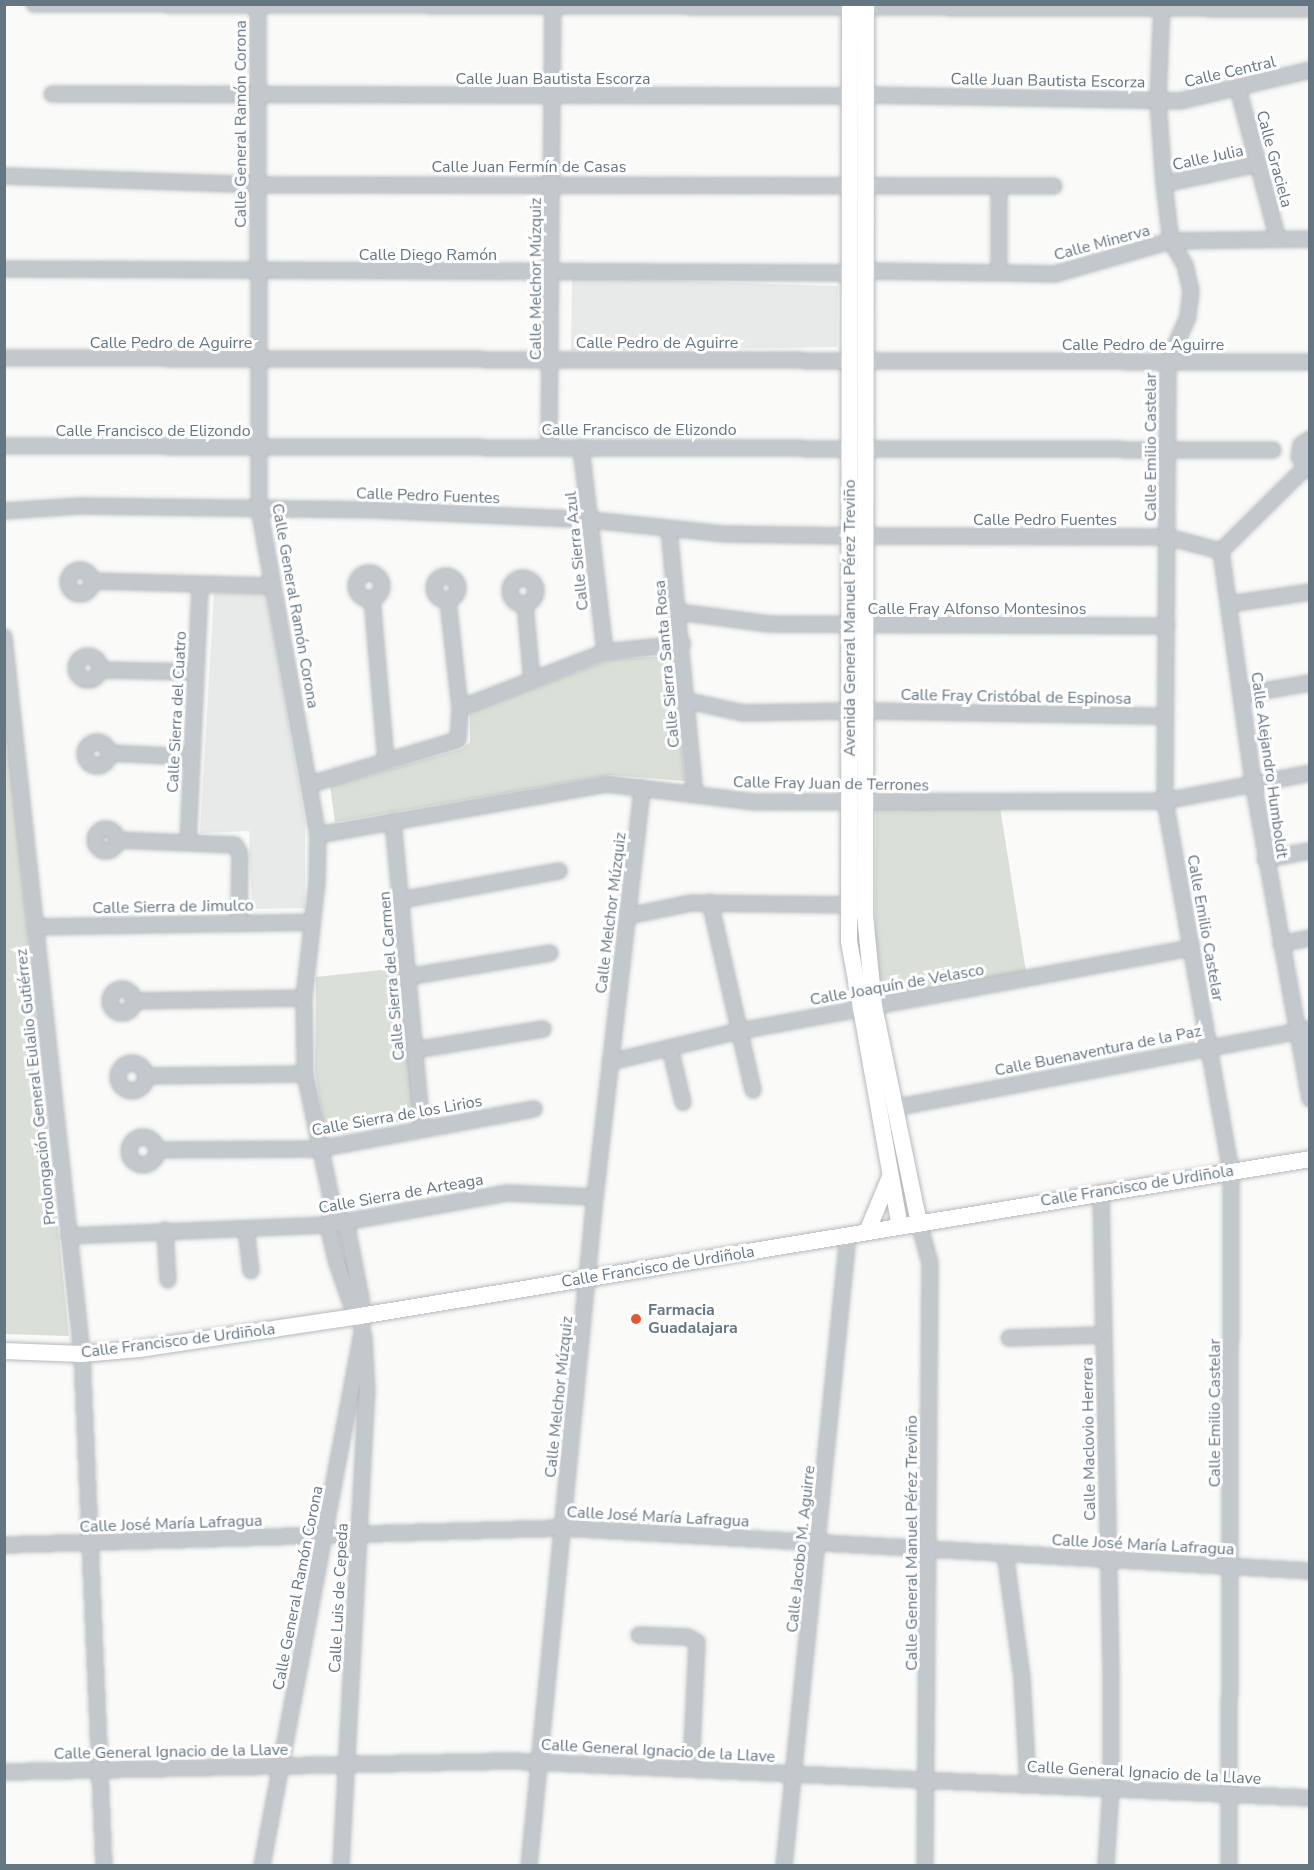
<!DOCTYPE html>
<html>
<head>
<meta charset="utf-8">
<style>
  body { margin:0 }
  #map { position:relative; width:1314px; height:1870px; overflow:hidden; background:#fafaf8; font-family:"Nunito Sans",sans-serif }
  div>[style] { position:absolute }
  .built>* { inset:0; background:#e8e9e9 }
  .green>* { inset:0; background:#dadfd7 }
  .roads { filter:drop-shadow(0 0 2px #b5babe) drop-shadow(0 0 2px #b5babe) }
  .minor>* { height:14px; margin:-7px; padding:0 7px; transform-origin:7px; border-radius:7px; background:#c3c8cc }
  .minor>.ring { margin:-7px; padding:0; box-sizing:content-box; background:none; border:14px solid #c3c8cc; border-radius:50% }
  .major>* { height:16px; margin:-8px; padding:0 8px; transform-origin:8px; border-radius:8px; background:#fff }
  .dots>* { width:16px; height:16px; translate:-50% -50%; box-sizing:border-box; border:3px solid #fff; border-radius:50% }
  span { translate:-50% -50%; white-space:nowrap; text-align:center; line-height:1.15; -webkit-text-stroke:6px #fff; paint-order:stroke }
  .street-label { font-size:16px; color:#657683 }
  .poi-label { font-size:16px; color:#657683; font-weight:700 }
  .left { translate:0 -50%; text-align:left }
  .frame { position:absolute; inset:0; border:6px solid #657683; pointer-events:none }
</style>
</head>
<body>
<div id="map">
  <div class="built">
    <i style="clip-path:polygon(572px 278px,838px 286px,837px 347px,571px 351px)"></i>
    <i style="clip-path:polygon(266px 592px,305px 822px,305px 908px,252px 909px,249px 831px,200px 833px,214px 593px)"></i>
  </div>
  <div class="green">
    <i style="clip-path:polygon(672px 656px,685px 781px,611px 775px,335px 822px,330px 786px,462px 749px,470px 742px,470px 712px,611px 659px)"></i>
    <i style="clip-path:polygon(5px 708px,69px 1336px,5px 1334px)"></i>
    <i style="clip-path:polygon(876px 807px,1000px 807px,1026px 972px,883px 997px,875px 952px)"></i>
    <i style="clip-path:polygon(400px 968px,416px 1119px,325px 1135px,315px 1072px,316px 977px)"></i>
  </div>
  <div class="roads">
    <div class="minor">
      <i style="left:34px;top:4px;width:1276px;rotate:0.22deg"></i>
      <i style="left:258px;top:4px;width:504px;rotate:89.89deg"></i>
      <i style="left:259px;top:508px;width:332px;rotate:79.8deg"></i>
      <i style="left:318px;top:835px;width:47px;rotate:91.2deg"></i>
      <i style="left:317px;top:882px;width:117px;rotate:96.4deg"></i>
      <i style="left:304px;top:998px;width:76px;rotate:89.2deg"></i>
      <i style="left:305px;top:1074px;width:136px;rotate:78.1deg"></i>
      <i style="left:333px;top:1207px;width:29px;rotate:59deg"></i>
      <i style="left:348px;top:1232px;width:67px;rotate:78.9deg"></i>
      <i style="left:361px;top:1298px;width:35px;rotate:88deg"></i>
      <i style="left:362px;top:1333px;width:542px;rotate:100.63deg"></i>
      <i style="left:1162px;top:4px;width:96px;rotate:92.4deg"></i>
      <i style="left:1158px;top:100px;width:84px;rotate:85.9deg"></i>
      <i style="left:1164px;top:184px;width:57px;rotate:83deg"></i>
      <i style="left:1171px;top:241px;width:28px;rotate:60deg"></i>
      <i style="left:1185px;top:265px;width:27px;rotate:77deg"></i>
      <i style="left:1191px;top:291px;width:26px;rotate:97deg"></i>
      <i style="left:1188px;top:317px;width:49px;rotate:114deg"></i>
      <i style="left:1168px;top:362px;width:439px;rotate:90.4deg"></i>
      <i style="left:1165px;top:801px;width:375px;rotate:79.9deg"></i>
      <i style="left:1231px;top:1170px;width:696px;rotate:90.16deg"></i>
      <i style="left:1238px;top:88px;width:156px;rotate:75.2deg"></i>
      <i style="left:52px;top:94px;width:798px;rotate:0.14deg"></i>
      <i style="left:866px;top:95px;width:314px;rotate:1.1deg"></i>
      <i style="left:1180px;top:101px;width:134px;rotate:-13.4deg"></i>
      <i style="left:4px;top:176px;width:252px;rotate:2deg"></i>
      <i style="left:256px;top:185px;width:798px;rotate:0.07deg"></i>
      <i style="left:1164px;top:184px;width:96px;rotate:-12deg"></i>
      <i style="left:999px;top:186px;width:87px;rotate:90deg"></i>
      <i style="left:4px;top:269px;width:848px;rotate:0.27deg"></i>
      <i style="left:867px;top:271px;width:188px;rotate:0.9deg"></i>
      <i style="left:1055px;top:274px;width:121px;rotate:-15.9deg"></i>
      <i style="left:1171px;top:241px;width:139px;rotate:-0.8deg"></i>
      <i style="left:4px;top:358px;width:1306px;rotate:0.18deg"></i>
      <i style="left:1310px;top:439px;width:11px;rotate:146deg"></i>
      <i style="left:1301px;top:445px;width:12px;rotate:99deg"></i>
      <i style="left:1299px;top:457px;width:17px;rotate:50deg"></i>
      <i style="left:4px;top:446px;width:1269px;rotate:0.18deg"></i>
      <i style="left:549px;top:446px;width:442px;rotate:-89.5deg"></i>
      <i style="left:581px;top:447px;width:206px;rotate:83.3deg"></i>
      <i style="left:4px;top:511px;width:76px;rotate:-3.8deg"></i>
      <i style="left:80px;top:506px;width:294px;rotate:0.8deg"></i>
      <i style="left:374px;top:510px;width:217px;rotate:2.6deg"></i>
      <i style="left:591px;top:520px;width:135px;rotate:6deg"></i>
      <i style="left:725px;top:534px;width:124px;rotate:0.9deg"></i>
      <i style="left:669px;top:530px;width:266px;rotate:84.4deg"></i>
      <i style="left:867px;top:536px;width:300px;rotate:0.2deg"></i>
      <i style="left:1167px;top:537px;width:56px;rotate:14.5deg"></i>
      <i style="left:1221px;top:551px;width:233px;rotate:82.1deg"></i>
      <i style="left:1253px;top:782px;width:322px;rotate:79.8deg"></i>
      <i style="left:1221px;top:551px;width:118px;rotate:-44.7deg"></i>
      <i class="ring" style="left:68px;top:570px;width:10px;height:10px"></i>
      <i class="ring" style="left:356px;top:573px;width:12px;height:12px"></i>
      <i class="ring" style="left:434px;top:576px;width:10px;height:10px"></i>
      <i class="ring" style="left:510px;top:578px;width:12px;height:12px"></i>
      <i style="left:92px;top:581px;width:180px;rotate:1.6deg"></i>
      <i style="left:372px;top:598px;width:164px;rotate:85.1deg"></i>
      <i style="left:525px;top:604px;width:77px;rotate:84.8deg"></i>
      <i style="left:1230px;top:604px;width:81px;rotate:-8.5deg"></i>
      <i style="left:679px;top:612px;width:91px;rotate:7.6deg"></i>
      <i style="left:769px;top:624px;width:398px;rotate:0.3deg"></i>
      <i style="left:4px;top:637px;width:721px;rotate:83.79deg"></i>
      <i style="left:82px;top:1354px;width:512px;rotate:87.54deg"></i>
      <i class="ring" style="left:76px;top:656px;width:10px;height:10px"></i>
      <i style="left:100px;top:670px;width:95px;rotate:1.2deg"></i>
      <i style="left:1241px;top:695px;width:70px;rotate:-9.9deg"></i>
      <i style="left:688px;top:701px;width:56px;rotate:12.3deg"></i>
      <i style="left:743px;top:713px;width:108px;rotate:-1.1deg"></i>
      <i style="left:460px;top:708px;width:155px;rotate:-21.1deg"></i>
      <i style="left:605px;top:652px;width:78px;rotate:-5.9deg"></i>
      <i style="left:867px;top:711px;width:298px;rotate:1deg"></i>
      <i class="ring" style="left:85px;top:742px;width:10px;height:10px"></i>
      <i style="left:109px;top:753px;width:81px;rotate:2.8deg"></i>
      <i style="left:311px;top:784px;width:153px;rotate:-16.7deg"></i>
      <i style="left:458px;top:740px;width:32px;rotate:-86deg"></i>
      <i style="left:460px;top:708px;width:108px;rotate:-96.4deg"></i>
      <i style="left:393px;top:821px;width:307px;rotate:84.6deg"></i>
      <i class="ring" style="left:95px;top:829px;width:8px;height:8px"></i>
      <i style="left:318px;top:835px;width:293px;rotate:-10deg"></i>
      <i style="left:607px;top:784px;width:148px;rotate:7deg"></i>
      <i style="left:754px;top:802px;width:411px;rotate:-0.1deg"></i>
      <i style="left:1165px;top:801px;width:148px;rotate:-10.9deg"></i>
      <i style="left:117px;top:840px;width:118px;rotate:2.4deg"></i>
      <i style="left:235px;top:845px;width:10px;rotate:61deg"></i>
      <i style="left:240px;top:854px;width:67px;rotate:90.9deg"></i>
      <i style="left:188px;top:842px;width:257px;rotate:-87.3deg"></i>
      <i style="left:1265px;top:859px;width:46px;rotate:-10.1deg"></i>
      <i style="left:401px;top:900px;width:161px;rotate:-10.4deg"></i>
      <i style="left:710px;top:902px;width:193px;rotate:77.1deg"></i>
      <i style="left:628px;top:916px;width:64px;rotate:-11.7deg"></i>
      <i style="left:691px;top:903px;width:158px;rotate:0.7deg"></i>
      <i style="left:35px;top:927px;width:277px;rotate:-1deg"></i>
      <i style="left:1281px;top:944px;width:30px;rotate:-12deg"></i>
      <i style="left:407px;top:977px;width:145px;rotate:-9.5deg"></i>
      <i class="ring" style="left:110px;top:989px;width:10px;height:10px"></i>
      <i style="left:134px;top:1001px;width:170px;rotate:-1deg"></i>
      <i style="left:670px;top:1048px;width:56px;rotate:76.5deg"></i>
      <i style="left:415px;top:1050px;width:130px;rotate:-9.3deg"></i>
      <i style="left:610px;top:1062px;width:133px;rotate:-13.5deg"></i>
      <i style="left:739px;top:1031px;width:460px;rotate:-10.4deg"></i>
      <i class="ring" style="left:118px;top:1063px;width:14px;height:14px"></i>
      <i style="left:145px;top:1076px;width:160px;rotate:-0.7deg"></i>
      <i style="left:893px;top:1108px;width:424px;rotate:-10.7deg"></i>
      <i class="ring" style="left:129px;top:1137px;width:14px;height:14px"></i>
      <i style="left:157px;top:1150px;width:161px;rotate:-0.4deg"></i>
      <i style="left:318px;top:1149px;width:220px;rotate:-10.5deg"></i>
      <i style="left:1101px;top:1192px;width:481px;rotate:88.8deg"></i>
      <i style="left:1111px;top:1673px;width:115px;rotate:90deg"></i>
      <i style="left:1111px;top:1788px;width:78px;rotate:93.7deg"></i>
      <i style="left:331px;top:1217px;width:9px;rotate:111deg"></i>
      <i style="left:328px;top:1225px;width:39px;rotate:77deg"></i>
      <i style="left:337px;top:1263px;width:40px;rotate:71.1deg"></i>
      <i style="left:350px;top:1301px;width:18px;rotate:56deg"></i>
      <i style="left:919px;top:1223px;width:41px;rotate:74.6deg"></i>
      <i style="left:930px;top:1263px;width:603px;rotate:90.48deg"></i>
      <i style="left:246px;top:1229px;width:42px;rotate:83.2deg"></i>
      <i style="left:165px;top:1230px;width:50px;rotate:86.6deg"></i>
      <i style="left:68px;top:1236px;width:260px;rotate:-2.4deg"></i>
      <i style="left:328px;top:1225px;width:183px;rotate:-10.1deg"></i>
      <i style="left:508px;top:1193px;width:87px;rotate:2.6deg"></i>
      <i style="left:1009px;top:1338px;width:95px;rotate:-1.8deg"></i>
      <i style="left:4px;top:1545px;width:559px;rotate:-1.74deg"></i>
      <i style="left:563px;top:1528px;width:748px;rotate:3.29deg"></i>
      <i style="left:1005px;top:1553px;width:125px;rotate:82.2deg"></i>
      <i style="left:1022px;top:1677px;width:107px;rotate:86.8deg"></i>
      <i style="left:639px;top:1635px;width:49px;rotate:2.3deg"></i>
      <i style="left:688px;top:1637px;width:10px;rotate:29deg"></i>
      <i style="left:697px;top:1642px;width:127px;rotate:92.7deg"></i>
      <i style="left:4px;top:1772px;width:507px;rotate:-1.24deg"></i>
      <i style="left:511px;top:1761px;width:800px;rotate:2.65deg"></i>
      <i style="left:341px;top:1866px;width:474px;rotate:-86.9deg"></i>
      <i style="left:367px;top:1393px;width:56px;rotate:-93.1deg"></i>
      <i style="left:529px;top:1866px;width:672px;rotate:-84.37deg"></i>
      <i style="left:595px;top:1197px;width:412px;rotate:-83.4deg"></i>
      <i style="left:784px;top:1866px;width:633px;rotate:-84.2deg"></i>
    </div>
    <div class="major">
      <i style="left:850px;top:4px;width:937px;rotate:90.06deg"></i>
      <i style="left:849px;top:941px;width:290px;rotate:79.9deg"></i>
      <i style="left:866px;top:4px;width:911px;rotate:90.06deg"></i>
      <i style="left:865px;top:915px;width:91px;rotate:84.4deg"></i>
      <i style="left:874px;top:1006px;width:222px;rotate:78.3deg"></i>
      <i style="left:867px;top:1232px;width:60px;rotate:-67.3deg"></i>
      <i style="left:4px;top:1351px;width:78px;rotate:2.2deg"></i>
      <i style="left:82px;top:1354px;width:57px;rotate:-5deg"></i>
      <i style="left:139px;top:1349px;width:223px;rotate:-8.5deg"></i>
      <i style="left:360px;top:1316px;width:963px;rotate:-9.38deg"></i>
    </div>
  </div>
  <div class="dots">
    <i style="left:636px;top:1319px;background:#e4572e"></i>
  </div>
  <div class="street-label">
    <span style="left:1230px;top:72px;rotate:-13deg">Calle Central</span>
    <span style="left:553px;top:79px">Calle Juan Bautista Escorza</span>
    <span style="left:1048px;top:81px;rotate:1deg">Calle Juan Bautista Escorza</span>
    <span style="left:241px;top:124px;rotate:-90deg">Calle General Ramón Corona</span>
    <span style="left:1208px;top:158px;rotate:-12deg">Calle Julia</span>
    <span style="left:1274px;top:159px;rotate:75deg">Calle Graciela</span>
    <span style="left:529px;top:167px">Calle Juan Fermín de Casas</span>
    <span style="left:1102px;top:243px;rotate:-15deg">Calle Minerva</span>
    <span style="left:428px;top:255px">Calle Diego Ramón</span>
    <span style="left:536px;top:279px;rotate:-90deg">Calle Melchor Múzquiz</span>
    <span style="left:171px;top:343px">Calle Pedro de Aguirre</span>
    <span style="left:657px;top:343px">Calle Pedro de Aguirre</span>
    <span style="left:1143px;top:345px">Calle Pedro de Aguirre</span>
    <span style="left:639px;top:430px">Calle Francisco de Elizondo</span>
    <span style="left:153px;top:431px">Calle Francisco de Elizondo</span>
    <span style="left:1151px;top:447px;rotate:-90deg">Calle Emilio Castelar</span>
    <span style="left:428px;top:496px;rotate:2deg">Calle Pedro Fuentes</span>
    <span style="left:1045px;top:520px">Calle Pedro Fuentes</span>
    <span style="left:577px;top:551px;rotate:-96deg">Calle Sierra Azul</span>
    <span style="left:295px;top:606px;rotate:80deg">Calle General Ramón Corona</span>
    <span style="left:977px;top:609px">Calle Fray Alfonso Montesinos</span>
    <span style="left:850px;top:618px;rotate:-90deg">Avenida General Manuel Pérez Treviño</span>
    <span style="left:667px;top:664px;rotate:-95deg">Calle Sierra Santa Rosa</span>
    <span style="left:1016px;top:697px;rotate:1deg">Calle Fray Cristóbal de Espinosa</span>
    <span style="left:177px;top:712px;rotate:-87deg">Calle Sierra del Cuatro</span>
    <span style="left:1269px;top:765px;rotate:82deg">Calle Alejandro Humboldt</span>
    <span style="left:831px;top:784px;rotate:1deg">Calle Fray Juan de Terrones</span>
    <span style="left:173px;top:907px;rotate:-1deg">Calle Sierra de Jimulco</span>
    <span style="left:611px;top:913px;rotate:-83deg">Calle Melchor Múzquiz</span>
    <span style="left:1205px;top:928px;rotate:80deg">Calle Emilio Castelar</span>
    <span style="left:392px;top:976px;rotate:-95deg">Calle Sierra del Carmen</span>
    <span style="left:897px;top:985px;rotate:-10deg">Calle Joaquín de Velasco</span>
    <span style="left:1098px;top:1051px;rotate:-11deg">Calle Buenaventura de la Paz</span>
    <span style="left:36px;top:1087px;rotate:-96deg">Prolongación General Eulalio Gutiérrez</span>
    <span style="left:397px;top:1116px;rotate:-10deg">Calle Sierra de los Lirios</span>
    <span style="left:1137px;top:1186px;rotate:-9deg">Calle Francisco de Urdiñola</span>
    <span style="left:401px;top:1194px;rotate:-10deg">Calle Sierra de Arteaga</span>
    <span style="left:658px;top:1267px;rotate:-9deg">Calle Francisco de Urdiñola</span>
    <span style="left:178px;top:1341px;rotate:-7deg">Calle Francisco de Urdiñola</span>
    <span style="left:559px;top:1397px;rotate:-84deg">Calle Melchor Múzquiz</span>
    <span style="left:1215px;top:1413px;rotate:-90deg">Calle Emilio Castelar</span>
    <span style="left:1089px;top:1439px;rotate:-91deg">Calle Maclovio Herrera</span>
    <span style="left:658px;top:1517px;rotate:3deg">Calle José María Lafragua</span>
    <span style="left:171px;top:1524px;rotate:-2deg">Calle José María Lafragua</span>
    <span style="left:912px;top:1543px;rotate:-90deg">Calle General Manuel Pérez Treviño</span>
    <span style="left:1143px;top:1545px;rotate:3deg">Calle José María Lafragua</span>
    <span style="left:801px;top:1549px;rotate:-84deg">Calle Jacobo M. Aguirre</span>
    <span style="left:298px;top:1588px;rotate:-79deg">Calle General Ramón Corona</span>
    <span style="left:339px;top:1598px;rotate:-87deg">Calle Luis de Cepeda</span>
    <span style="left:658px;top:1751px;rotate:3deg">Calle General Ignacio de la Llave</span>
    <span style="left:171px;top:1752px;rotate:-1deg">Calle General Ignacio de la Llave</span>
    <span style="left:1144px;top:1773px;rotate:3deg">Calle General Ignacio de la Llave</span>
  </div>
  <div class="poi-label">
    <span class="left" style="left:648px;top:1319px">Farmacia<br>Guadalajara</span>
  </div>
  <div class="frame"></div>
</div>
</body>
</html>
